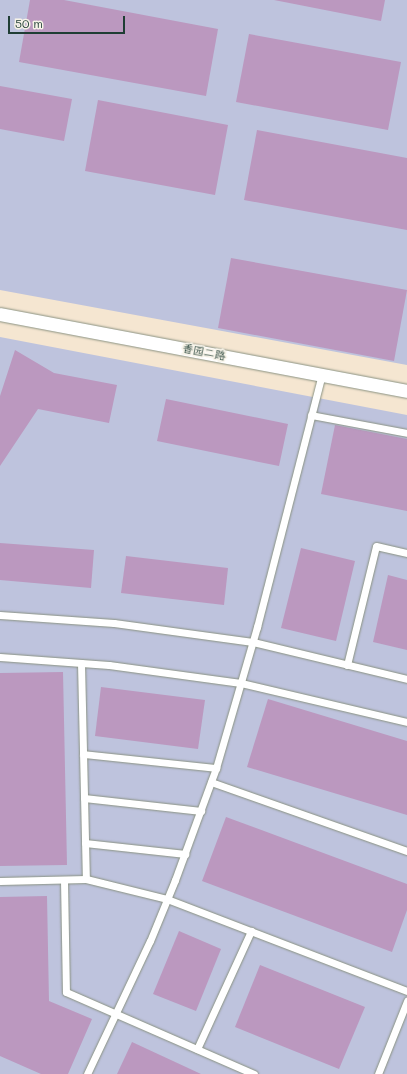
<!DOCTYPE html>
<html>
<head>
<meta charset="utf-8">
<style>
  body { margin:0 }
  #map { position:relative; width:407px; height:1074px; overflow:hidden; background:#f5e6d1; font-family:Mali,"LXGW WenKai TC",sans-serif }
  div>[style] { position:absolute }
  .industrial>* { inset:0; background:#bec3dd }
  .building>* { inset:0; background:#bb98bf }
  .roads { filter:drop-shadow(0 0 1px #8a9282) drop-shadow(0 0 1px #8a9282) }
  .lane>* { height:7px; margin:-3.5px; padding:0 3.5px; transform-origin:3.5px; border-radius:3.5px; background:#fff }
  .street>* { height:13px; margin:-6.5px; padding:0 6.5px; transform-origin:6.5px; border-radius:6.5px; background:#fff }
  span { translate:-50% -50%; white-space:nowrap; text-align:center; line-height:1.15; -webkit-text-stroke:3.5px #f7f3e8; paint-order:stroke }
  .street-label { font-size:11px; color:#1f3d34 }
  .scale { position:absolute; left:8px; top:16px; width:117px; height:18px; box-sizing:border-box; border:2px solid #1f3d34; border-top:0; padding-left:5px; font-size:12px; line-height:14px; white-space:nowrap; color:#1f3d34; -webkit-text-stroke:3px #f7f3e8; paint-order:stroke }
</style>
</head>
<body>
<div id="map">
  <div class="industrial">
    <i style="clip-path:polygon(0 0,407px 0,407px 365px,0 290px)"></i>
    <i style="clip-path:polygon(0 337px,407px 415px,407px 1074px,0 1074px)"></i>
  </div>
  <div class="building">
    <i style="clip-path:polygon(30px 0,64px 0,218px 29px,206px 96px,19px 62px)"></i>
    <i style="clip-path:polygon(274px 0,385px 0,381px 21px)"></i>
    <i style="clip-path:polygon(249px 34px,401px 62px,388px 130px,236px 102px)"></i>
    <i style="clip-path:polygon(0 86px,72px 99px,64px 141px,0 129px)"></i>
    <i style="clip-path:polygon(98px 100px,228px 125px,215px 195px,85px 171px)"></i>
    <i style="clip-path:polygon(257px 130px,407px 158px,407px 230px,244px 200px)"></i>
    <i style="clip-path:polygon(231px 258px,407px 290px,394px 361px,218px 328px)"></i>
    <i style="clip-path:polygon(15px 350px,54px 373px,117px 385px,109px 423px,38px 409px,0 466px,0 396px)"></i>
    <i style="clip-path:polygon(166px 399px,288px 424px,279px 466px,157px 441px)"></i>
    <i style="clip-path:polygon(335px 425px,407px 439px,407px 511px,321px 494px)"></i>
    <i style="clip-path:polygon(0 543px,94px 550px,91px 588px,0 580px)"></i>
    <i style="clip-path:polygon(301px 548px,355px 561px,336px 641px,281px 628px)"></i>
    <i style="clip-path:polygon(126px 556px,228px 568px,224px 605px,121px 593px)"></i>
    <i style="clip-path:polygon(388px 575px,407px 580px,407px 650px,373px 642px)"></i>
    <i style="clip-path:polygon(63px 672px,67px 865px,0 866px,0 673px)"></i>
    <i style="clip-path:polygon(101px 687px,205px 700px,198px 749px,95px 736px)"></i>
    <i style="clip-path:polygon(268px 699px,407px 741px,407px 815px,247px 767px)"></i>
    <i style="clip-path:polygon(226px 817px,407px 884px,407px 910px,392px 952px,202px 881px)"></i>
    <i style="clip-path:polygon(47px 896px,49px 1001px,92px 1019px,68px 1074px,41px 1074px,0 1056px,0 897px)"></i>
    <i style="clip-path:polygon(179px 931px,221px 949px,196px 1011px,153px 994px)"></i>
    <i style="clip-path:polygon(260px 965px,365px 1007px,339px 1069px,235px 1027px)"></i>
    <i style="clip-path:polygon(132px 1042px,201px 1074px,117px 1074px)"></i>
  </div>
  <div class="roads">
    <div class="lane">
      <i style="left:311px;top:415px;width:98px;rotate:10.6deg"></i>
      <i style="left:0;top:615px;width:114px;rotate:4deg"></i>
      <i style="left:114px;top:623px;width:140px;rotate:7.8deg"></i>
      <i style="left:253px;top:642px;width:158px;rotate:13.5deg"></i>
      <i style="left:0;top:657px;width:109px;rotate:4.2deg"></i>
      <i style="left:109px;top:665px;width:133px;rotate:7.8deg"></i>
      <i style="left:241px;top:683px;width:171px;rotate:13.2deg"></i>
      <i style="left:81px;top:663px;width:216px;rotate:88.7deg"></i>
      <i style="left:347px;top:665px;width:122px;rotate:-76.3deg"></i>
      <i style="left:376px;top:546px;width:32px;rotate:13deg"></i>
      <i style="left:83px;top:754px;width:134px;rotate:6deg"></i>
      <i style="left:211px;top:782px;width:208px;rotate:19.4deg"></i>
      <i style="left:84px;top:798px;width:118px;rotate:6.3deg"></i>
      <i style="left:85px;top:843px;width:101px;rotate:6.3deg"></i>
      <i style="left:64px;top:880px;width:112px;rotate:89deg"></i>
      <i style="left:66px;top:992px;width:205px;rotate:23.6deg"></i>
      <i style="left:0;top:881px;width:86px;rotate:-1.3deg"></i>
      <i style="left:86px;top:879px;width:83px;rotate:13.9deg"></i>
      <i style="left:167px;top:899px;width:257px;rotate:21deg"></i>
      <i style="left:197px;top:1049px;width:130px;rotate:-65.4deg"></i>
      <i style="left:87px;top:1074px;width:147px;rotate:-64.7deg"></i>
      <i style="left:150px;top:941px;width:66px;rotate:-67.7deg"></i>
      <i style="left:175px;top:880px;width:119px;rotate:-69.9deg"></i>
      <i style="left:216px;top:768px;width:147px;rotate:-73.8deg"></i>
      <i style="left:257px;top:627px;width:261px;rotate:-75.6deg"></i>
      <i style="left:378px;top:1074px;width:79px;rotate:-68.3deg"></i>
    </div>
    <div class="street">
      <i style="left:0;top:314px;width:414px;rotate:10.7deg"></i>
    </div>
  </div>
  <div class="street-label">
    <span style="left:204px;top:352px;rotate:11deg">香园二路</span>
  </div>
  <div class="scale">50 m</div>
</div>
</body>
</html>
